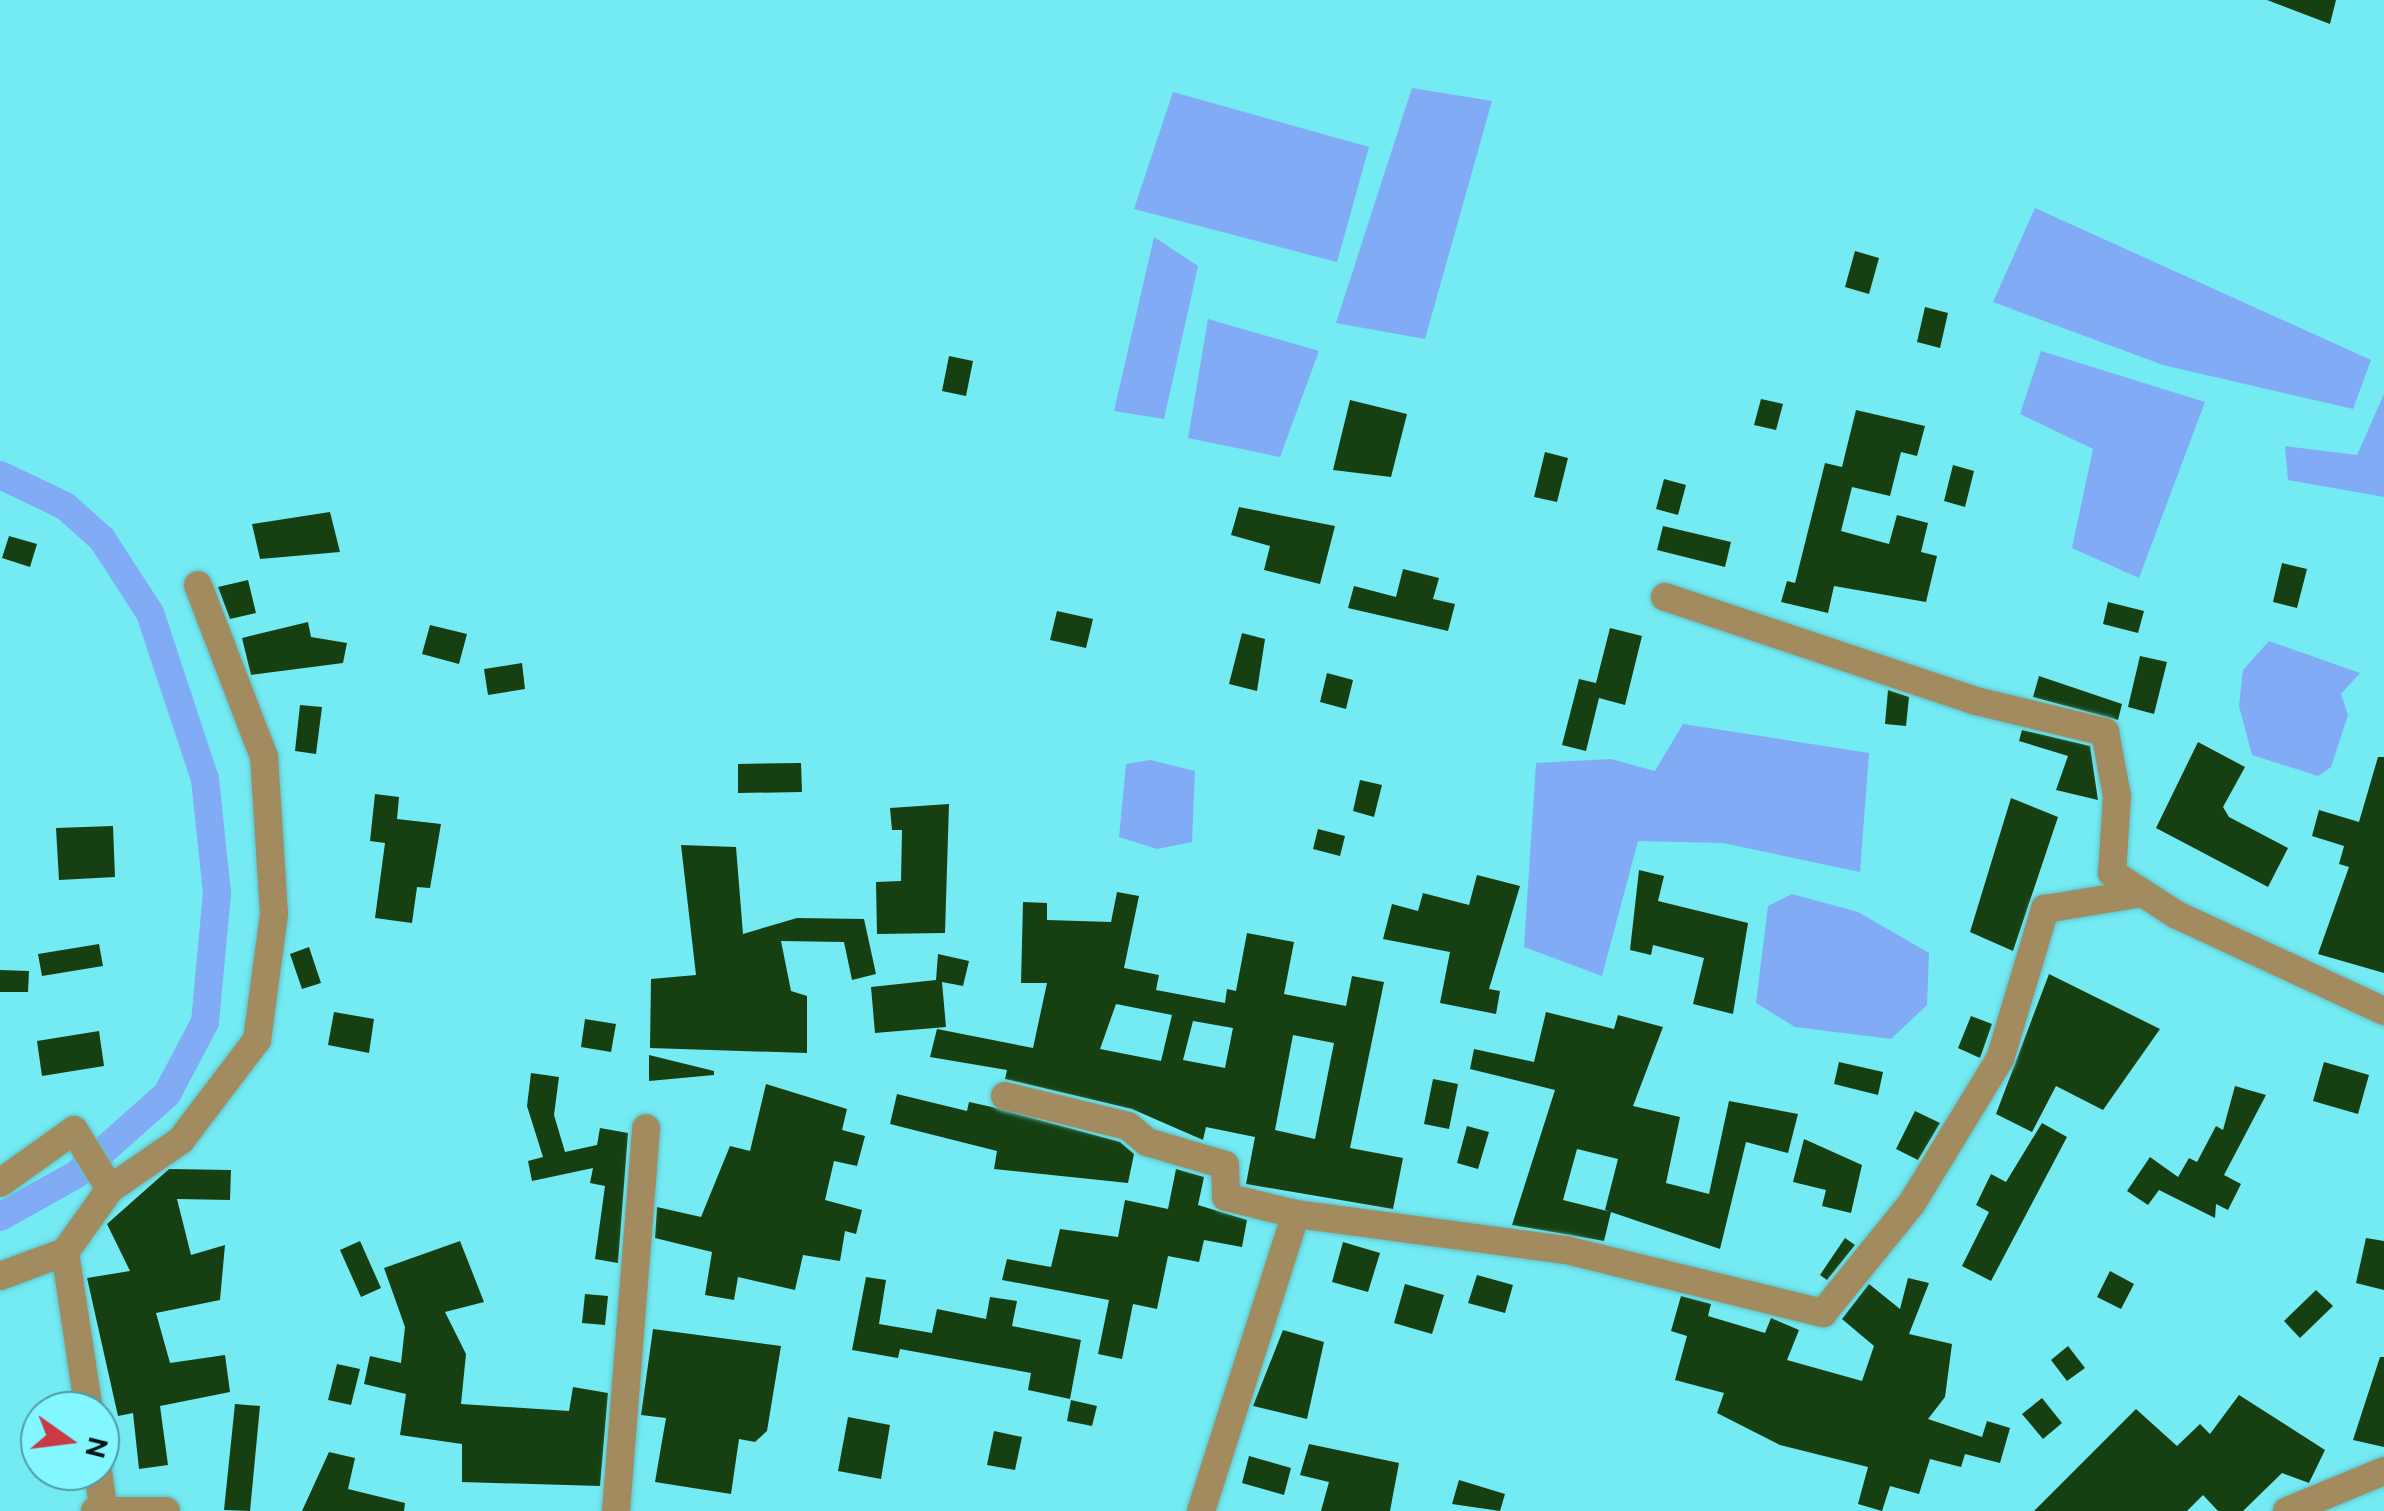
<!DOCTYPE html>
<html>
<head>
<meta charset="utf-8">
<style>
  body { margin:0 }
  #map { position:relative; width:2384px; height:1511px; overflow:hidden; background:#74eaf2; font-family:Ubuntu,sans-serif }
  div>[style] { position:absolute }
  .water>* { inset:0; background:#81abf5 }
  .canal>* { height:28px; margin:-14px; padding:0 14px; transform-origin:14px; border-radius:14px; background:#81abf5 }
  .building>* { inset:0; background:#174012 }
  .roads { filter:drop-shadow(0 0 2px #5fc3ca) drop-shadow(0 0 2px #5fc3ca) }
  .minor>* { height:28px; margin:-14px; padding:0 14px; transform-origin:14px; border-radius:14px; background:#a38b60 }
  span { translate:-50% -50%; white-space:nowrap; text-align:center; line-height:1.15; -webkit-text-stroke:10px #82f7ff; paint-order:stroke }
  .north { position:absolute; left:20px; top:1391px; width:100px; height:100px; box-sizing:border-box; background:#82f7ff; border:2px solid #4e9ca1; border-radius:50%; rotate:104deg; font-size:28px; font-weight:700; line-height:40px; text-align:center; color:#001315 }
  .north::after { content:''; display:block; margin:auto; width:35px; height:45px; background:#c93a44; clip-path:polygon(50% 0,100% 100%,50% 72%,0 100%) }
</style>
</head>
<body>
<div id="map">
  <div class="water">
    <i style="clip-path:polygon(1412px 88px,1492px 101px,1425px 339px,1336px 323px)"></i>
    <i style="clip-path:polygon(1173px 92px,1369px 147px,1337px 262px,1134px 209px)"></i>
    <i style="clip-path:polygon(2035px 208px,2371px 360px,2353px 409px,2163px 365px,1993px 302px)"></i>
    <i style="clip-path:polygon(1154px 237px,1198px 266px,1164px 419px,1114px 411px)"></i>
    <i style="clip-path:polygon(1208px 319px,1319px 351px,1280px 457px,1188px 438px)"></i>
    <i style="clip-path:polygon(2041px 351px,2205px 402px,2139px 578px,2072px 548px,2093px 449px,2020px 414px)"></i>
    <i style="clip-path:polygon(2384px 394px,2384px 497px,2288px 480px,2285px 446px,2357px 455px)"></i>
    <i style="clip-path:polygon(2269px 641px,2360px 673px,2341px 694px,2348px 715px,2331px 767px,2318px 776px,2252px 755px,2239px 706px,2243px 670px)"></i>
    <i style="clip-path:polygon(1683px 724px,1869px 753px,1860px 872px,1723px 843px,1638px 841px,1602px 976px,1524px 947px,1536px 763px,1611px 759px,1655px 771px)"></i>
    <i style="clip-path:polygon(1150px 760px,1195px 771px,1192px 842px,1157px 849px,1119px 837px,1126px 764px)"></i>
    <i style="clip-path:polygon(1792px 894px,1858px 912px,1929px 953px,1927px 1005px,1891px 1039px,1795px 1027px,1756px 1003px,1768px 906px)"></i>
  </div>
  <div class="canal">
    <i style="left:0;top:475px;width:72px;rotate:25.5deg"></i>
    <i style="left:65px;top:506px;width:50px;rotate:41.7deg"></i>
    <i style="left:102px;top:539px;width:88px;rotate:57deg"></i>
    <i style="left:150px;top:613px;width:175px;rotate:71.7deg"></i>
    <i style="left:205px;top:779px;width:115px;rotate:84deg"></i>
    <i style="left:217px;top:893px;width:130px;rotate:95.3deg"></i>
    <i style="left:205px;top:1022px;width:81px;rotate:117.8deg"></i>
    <i style="left:167px;top:1094px;width:120px;rotate:138.4deg"></i>
    <i style="left:77px;top:1174px;width:88px;rotate:150.8deg"></i>
  </div>
  <div class="building">
    <i style="clip-path:polygon(2267px 0,2336px 0,2330px 24px)"></i>
    <i style="clip-path:polygon(1855px 251px,1879px 258px,1869px 294px,1845px 287px)"></i>
    <i style="clip-path:polygon(1925px 307px,1948px 313px,1940px 348px,1917px 342px)"></i>
    <i style="clip-path:polygon(949px 356px,973px 361px,966px 396px,942px 391px)"></i>
    <i style="clip-path:polygon(1761px 399px,1783px 404px,1776px 430px,1754px 425px)"></i>
    <i style="clip-path:polygon(1350px 400px,1407px 414px,1391px 477px,1333px 470px)"></i>
    <i style="clip-path:polygon(1856px 410px,1925px 426px,1917px 456px,1901px 452px,1890px 496px,1852px 487px,1841px 531px,1889px 544px,1897px 515px,1928px 523px,1921px 552px,1937px 556px,1926px 602px,1834px 586px,1828px 613px,1781px 602px,1787px 581px,1795px 583px,1825px 463px,1842px 467px)"></i>
    <i style="clip-path:polygon(1545px 452px,1568px 458px,1557px 502px,1534px 497px)"></i>
    <i style="clip-path:polygon(1953px 465px,1974px 471px,1965px 507px,1944px 501px)"></i>
    <i style="clip-path:polygon(1664px 479px,1686px 485px,1678px 515px,1656px 509px)"></i>
    <i style="clip-path:polygon(1239px 507px,1335px 526px,1320px 584px,1264px 570px,1270px 546px,1231px 535px)"></i>
    <i style="clip-path:polygon(330px 512px,340px 552px,260px 559px,252px 524px)"></i>
    <i style="clip-path:polygon(1663px 526px,1731px 542px,1725px 567px,1657px 550px)"></i>
    <i style="clip-path:polygon(9px 536px,37px 544px,30px 567px,2px 558px)"></i>
    <i style="clip-path:polygon(2282px 563px,2307px 569px,2297px 608px,2273px 602px)"></i>
    <i style="clip-path:polygon(1403px 569px,1439px 578px,1433px 599px,1455px 604px,1448px 631px,1348px 608px,1354px 586px,1396px 597px)"></i>
    <i style="clip-path:polygon(248px 580px,256px 613px,230px 619px,218px 587px)"></i>
    <i style="clip-path:polygon(2108px 602px,2144px 611px,2138px 633px,2103px 624px)"></i>
    <i style="clip-path:polygon(1057px 611px,1093px 619px,1086px 648px,1050px 640px)"></i>
    <i style="clip-path:polygon(308px 622px,311px 637px,347px 643px,343px 663px,251px 675px,242px 638px)"></i>
    <i style="clip-path:polygon(430px 625px,467px 634px,459px 664px,422px 654px)"></i>
    <i style="clip-path:polygon(1610px 628px,1642px 636px,1625px 705px,1599px 698px,1586px 751px,1562px 745px,1579px 679px,1596px 683px)"></i>
    <i style="clip-path:polygon(1242px 633px,1265px 639px,1257px 691px,1229px 684px)"></i>
    <i style="clip-path:polygon(2140px 656px,2167px 662px,2154px 714px,2128px 707px)"></i>
    <i style="clip-path:polygon(522px 663px,525px 689px,488px 695px,484px 669px)"></i>
    <i style="clip-path:polygon(1327px 673px,1353px 680px,1346px 709px,1320px 702px)"></i>
    <i style="clip-path:polygon(2039px 676px,2122px 704px,2118px 720px,2033px 697px)"></i>
    <i style="clip-path:polygon(1888px 690px,1909px 697px,1906px 726px,1885px 724px)"></i>
    <i style="clip-path:polygon(300px 705px,322px 707px,316px 754px,295px 751px)"></i>
    <i style="clip-path:polygon(2022px 730px,2090px 746px,2098px 800px,2056px 790px,2068px 756px,2019px 741px)"></i>
    <i style="clip-path:polygon(2198px 742px,2245px 767px,2223px 807px,2229px 817px,2288px 848px,2268px 887px,2156px 828px)"></i>
    <i style="clip-path:polygon(2378px 757px,2384px 757px,2384px 973px,2318px 954px,2349px 867px,2339px 864px,2344px 846px,2312px 836px,2319px 810px,2359px 822px)"></i>
    <i style="clip-path:polygon(801px 763px,802px 792px,738px 793px,738px 764px)"></i>
    <i style="clip-path:polygon(1360px 780px,1382px 785px,1374px 817px,1353px 811px)"></i>
    <i style="clip-path:polygon(375px 794px,399px 797px,397px 819px,441px 824px,430px 888px,417px 887px,412px 923px,375px 918px,385px 843px,370px 841px)"></i>
    <i style="clip-path:polygon(2011px 798px,2058px 817px,2013px 951px,1970px 932px)"></i>
    <i style="clip-path:polygon(949px 804px,945px 933px,877px 934px,876px 882px,901px 881px,902px 830px,892px 830px,890px 808px)"></i>
    <i style="clip-path:polygon(113px 826px,115px 877px,59px 880px,56px 828px)"></i>
    <i style="clip-path:polygon(1318px 829px,1345px 836px,1340px 856px,1313px 849px)"></i>
    <i style="clip-path:polygon(681px 845px,736px 847px,743px 934px,797px 918px,864px 919px,876px 974px,852px 980px,844px 942px,781px 941px,791px 991px,807px 996px,807px 1053px,650px 1048px,651px 979px,696px 975px)"></i>
    <i style="clip-path:polygon(1639px 870px,1664px 876px,1658px 901px,1748px 923px,1733px 1014px,1693px 1004px,1704px 958px,1653px 945px,1651px 955px,1630px 950px)"></i>
    <i style="clip-path:polygon(1477px 875px,1520px 886px,1489px 989px,1500px 991px,1496px 1014px,1440px 1003px,1450px 952px,1383px 939px,1392px 904px,1418px 911px,1423px 893px,1469px 905px)"></i>
    <i style="clip-path:polygon(evenodd,1117px 892px,1139px 896px,1124px 968px,1159px 975px,1156px 990px,1225px 1003px,1227px 989px,1236px 991px,1247px 933px,1294px 942px,1284px 994px,1346px 1006px,1352px 976px,1384px 982px,1350px 1148px,1403px 1158px,1393px 1209px,1246px 1184px,1255px 1137px,1206px 1127px,1203px 1140px,1132px 1109px,1005px 1079px,1007px 1070px,930px 1057px,937px 1029px,1033px 1048px,1047px 983px,1021px 983px,1023px 902px,1047px 903px,1047px 920px,1111px 922px,1117px 892px,1116px 1004px,1172px 1015px,1161px 1061px,1100px 1049px,1116px 1004px,1117px 892px,1193px 1021px,1233px 1028px,1225px 1068px,1183px 1060px,1193px 1021px,1117px 892px,1293px 1035px,1334px 1043px,1315px 1139px,1275px 1130px,1293px 1035px)"></i>
    <i style="clip-path:polygon(99px 944px,103px 966px,42px 976px,38px 954px)"></i>
    <i style="clip-path:polygon(309px 947px,321px 983px,302px 989px,290px 954px)"></i>
    <i style="clip-path:polygon(938px 954px,969px 961px,963px 986px,942px 982px,946px 1027px,875px 1033px,871px 987px,936px 980px)"></i>
    <i style="clip-path:polygon(0 970px,29px 971px,28px 992px,0 992px)"></i>
    <i style="clip-path:polygon(2049px 974px,2160px 1029px,2103px 1110px,2056px 1086px,2032px 1132px,1996px 1114px)"></i>
    <i style="clip-path:polygon(334px 1012px,374px 1019px,369px 1053px,328px 1045px)"></i>
    <i style="clip-path:polygon(1546px 1012px,1614px 1029px,1618px 1015px,1663px 1027px,1633px 1106px,1680px 1117px,1666px 1183px,1709px 1194px,1729px 1101px,1798px 1114px,1788px 1153px,1746px 1142px,1720px 1249px,1605px 1210px,1618px 1159px,1577px 1149px,1563px 1200px,1611px 1212px,1604px 1241px,1512px 1225px,1555px 1090px,1470px 1069px,1474px 1049px,1534px 1062px)"></i>
    <i style="clip-path:polygon(1971px 1016px,1992px 1024px,1980px 1058px,1958px 1048px)"></i>
    <i style="clip-path:polygon(585px 1019px,616px 1024px,611px 1052px,581px 1047px)"></i>
    <i style="clip-path:polygon(99px 1031px,104px 1066px,42px 1076px,37px 1041px)"></i>
    <i style="clip-path:polygon(649px 1055px,714px 1071px,714px 1075px,649px 1081px)"></i>
    <i style="clip-path:polygon(1839px 1062px,1883px 1072px,1878px 1095px,1834px 1084px)"></i>
    <i style="clip-path:polygon(2324px 1062px,2369px 1075px,2358px 1114px,2313px 1101px)"></i>
    <i style="clip-path:polygon(531px 1073px,559px 1077px,554px 1115px,565px 1152px,597px 1145px,600px 1128px,628px 1133px,618px 1263px,595px 1259px,605px 1186px,590px 1183px,593px 1168px,532px 1181px,528px 1161px,543px 1157px,527px 1106px)"></i>
    <i style="clip-path:polygon(1433px 1079px,1458px 1084px,1449px 1129px,1424px 1124px)"></i>
    <i style="clip-path:polygon(766px 1084px,847px 1109px,842px 1130px,865px 1136px,857px 1166px,834px 1161px,825px 1200px,862px 1210px,856px 1234px,845px 1231px,840px 1261px,803px 1255px,795px 1290px,738px 1277px,734px 1300px,705px 1295px,712px 1252px,655px 1238px,657px 1207px,701px 1217px,730px 1146px,750px 1151px)"></i>
    <i style="clip-path:polygon(2235px 1086px,2266px 1095px,2224px 1175px,2241px 1184px,2228px 1210px,2216px 1204px,2215px 1218px,2159px 1190px,2148px 1205px,2127px 1191px,2150px 1157px,2178px 1177px,2189px 1158px,2197px 1162px,2216px 1126px,2223px 1130px)"></i>
    <i style="clip-path:polygon(897px 1094px,967px 1111px,969px 1102px,992px 1107px,1120px 1142px,1134px 1154px,1128px 1183px,994px 1169px,997px 1151px,890px 1124px)"></i>
    <i style="clip-path:polygon(1915px 1111px,1940px 1123px,1918px 1160px,1896px 1149px)"></i>
    <i style="clip-path:polygon(2042px 1123px,2067px 1137px,1991px 1281px,1962px 1266px,1989px 1212px,1976px 1205px,1991px 1174px,2006px 1182px)"></i>
    <i style="clip-path:polygon(1467px 1126px,1489px 1132px,1478px 1169px,1457px 1163px)"></i>
    <i style="clip-path:polygon(1804px 1139px,1862px 1165px,1851px 1213px,1822px 1206px,1826px 1190px,1793px 1182px)"></i>
    <i style="clip-path:polygon(169px 1169px,231px 1170px,230px 1200px,177px 1199px,191px 1255px,225px 1245px,220px 1300px,156px 1313px,170px 1363px,225px 1355px,230px 1392px,160px 1406px,168px 1465px,139px 1469px,133px 1413px,118px 1416px,87px 1278px,130px 1271px,107px 1224px)"></i>
    <i style="clip-path:polygon(1176px 1169px,1204px 1177px,1198px 1205px,1247px 1220px,1242px 1247px,1204px 1240px,1199px 1262px,1168px 1256px,1157px 1309px,1133px 1304px,1122px 1359px,1098px 1354px,1109px 1300px,1002px 1280px,1007px 1259px,1051px 1267px,1060px 1229px,1118px 1237px,1125px 1200px,1168px 1209px)"></i>
    <i style="clip-path:polygon(1845px 1238px,1855px 1245px,1827px 1280px,1820px 1275px)"></i>
    <i style="clip-path:polygon(2366px 1238px,2384px 1241px,2384px 1290px,2356px 1283px)"></i>
    <i style="clip-path:polygon(360px 1241px,381px 1288px,361px 1297px,340px 1250px)"></i>
    <i style="clip-path:polygon(460px 1241px,484px 1302px,445px 1312px,466px 1354px,461px 1404px,569px 1411px,573px 1387px,608px 1393px,600px 1486px,462px 1482px,462px 1444px,400px 1435px,406px 1394px,364px 1384px,370px 1356px,401px 1363px,405px 1327px,384px 1268px)"></i>
    <i style="clip-path:polygon(1343px 1242px,1380px 1253px,1368px 1292px,1332px 1282px)"></i>
    <i style="clip-path:polygon(2110px 1271px,2134px 1284px,2121px 1309px,2097px 1297px)"></i>
    <i style="clip-path:polygon(1477px 1275px,1513px 1285px,1505px 1313px,1468px 1303px)"></i>
    <i style="clip-path:polygon(866px 1277px,886px 1280px,879px 1324px,932px 1333px,937px 1309px,986px 1319px,990px 1297px,1017px 1301px,1012px 1326px,1081px 1340px,1070px 1399px,1028px 1390px,1031px 1373px,900px 1349px,898px 1358px,852px 1350px)"></i>
    <i style="clip-path:polygon(1908px 1278px,1929px 1283px,1909px 1334px,1952px 1344px,1945px 1397px,1928px 1419px,1982px 1437px,1987px 1421px,2010px 1428px,2000px 1463px,1965px 1454px,1961px 1467px,1930px 1459px,1919px 1494px,1890px 1486px,1882px 1511px,1858px 1504px,1868px 1467px,1780px 1445px,1717px 1413px,1724px 1393px,1675px 1380px,1687px 1336px,1671px 1331px,1681px 1296px,1711px 1304px,1708px 1316px,1765px 1333px,1771px 1318px,1799px 1330px,1787px 1360px,1862px 1381px,1874px 1346px,1842px 1319px,1869px 1284px,1900px 1309px)"></i>
    <i style="clip-path:polygon(1405px 1284px,1444px 1295px,1432px 1334px,1394px 1323px)"></i>
    <i style="clip-path:polygon(2316px 1290px,2333px 1306px,2300px 1338px,2284px 1321px)"></i>
    <i style="clip-path:polygon(585px 1294px,608px 1296px,605px 1325px,582px 1323px)"></i>
    <i style="clip-path:polygon(653px 1329px,781px 1346px,767px 1431px,755px 1442px,739px 1439px,731px 1494px,655px 1482px,666px 1418px,641px 1415px)"></i>
    <i style="clip-path:polygon(1283px 1330px,1324px 1342px,1307px 1419px,1253px 1406px)"></i>
    <i style="clip-path:polygon(2068px 1346px,2085px 1368px,2067px 1381px,2051px 1360px)"></i>
    <i style="clip-path:polygon(2380px 1357px,2384px 1357px,2384px 1447px,2353px 1440px)"></i>
    <i style="clip-path:polygon(337px 1364px,360px 1369px,351px 1405px,328px 1400px)"></i>
    <i style="clip-path:polygon(2239px 1395px,2325px 1450px,2309px 1483px,2282px 1473px,2243px 1511px,2218px 1511px,2203px 1495px,2187px 1511px,2034px 1511px,2136px 1409px,2177px 1446px,2200px 1424px,2210px 1434px)"></i>
    <i style="clip-path:polygon(2042px 1398px,2062px 1423px,2043px 1439px,2022px 1414px)"></i>
    <i style="clip-path:polygon(1071px 1400px,1097px 1406px,1092px 1426px,1067px 1421px)"></i>
    <i style="clip-path:polygon(235px 1404px,260px 1406px,250px 1511px,224px 1510px)"></i>
    <i style="clip-path:polygon(848px 1417px,890px 1425px,881px 1479px,838px 1471px)"></i>
    <i style="clip-path:polygon(994px 1431px,1022px 1437px,1015px 1470px,987px 1465px)"></i>
    <i style="clip-path:polygon(1309px 1444px,1399px 1463px,1390px 1511px,1321px 1511px,1329px 1482px,1300px 1475px)"></i>
    <i style="clip-path:polygon(329px 1452px,355px 1458px,348px 1489px,405px 1503px,404px 1511px,302px 1511px)"></i>
    <i style="clip-path:polygon(1249px 1456px,1291px 1468px,1284px 1495px,1242px 1483px)"></i>
    <i style="clip-path:polygon(1459px 1480px,1505px 1494px,1500px 1511px,1452px 1504px)"></i>
  </div>
  <div class="roads">
    <div class="minor">
      <i style="left:1665px;top:597px;width:328px;rotate:18.5deg"></i>
      <i style="left:1976px;top:701px;width:133px;rotate:13.5deg"></i>
      <i style="left:2105px;top:732px;width:65px;rotate:79.4deg"></i>
      <i style="left:2117px;top:796px;width:77px;rotate:93.7deg"></i>
      <i style="left:2112px;top:873px;width:77px;rotate:32.9deg"></i>
      <i style="left:2177px;top:915px;width:228px;rotate:24.9deg"></i>
      <i style="left:1005px;top:1096px;width:127px;rotate:13.7deg"></i>
      <i style="left:1128px;top:1126px;width:25px;rotate:40deg"></i>
      <i style="left:1147px;top:1142px;width:81px;rotate:16.4deg"></i>
      <i style="left:1225px;top:1165px;width:32px;rotate:88deg"></i>
      <i style="left:1226px;top:1197px;width:72px;rotate:13.7deg"></i>
      <i style="left:0;top:1183px;width:91px;rotate:-35.6deg"></i>
      <i style="left:74px;top:1130px;width:69px;rotate:58.6deg"></i>
      <i style="left:65px;top:1252px;width:161px;rotate:81.4deg"></i>
      <i style="left:0;top:1276px;width:69px;rotate:-20.3deg"></i>
      <i style="left:65px;top:1252px;width:77px;rotate:-54.5deg"></i>
      <i style="left:110px;top:1189px;width:86px;rotate:-34.6deg"></i>
      <i style="left:181px;top:1140px;width:126px;rotate:-52.8deg"></i>
      <i style="left:257px;top:1040px;width:127px;rotate:-82.3deg"></i>
      <i style="left:274px;top:914px;width:157px;rotate:-93.6deg"></i>
      <i style="left:264px;top:757px;width:184px;rotate:-111deg"></i>
      <i style="left:98px;top:1471px;width:34px;rotate:82deg"></i>
      <i style="left:95px;top:1511px;width:71px"></i>
      <i style="left:616px;top:1511px;width:384px;rotate:-85.5deg"></i>
      <i style="left:1201px;top:1511px;width:312px;rotate:-72.3deg"></i>
      <i style="left:1296px;top:1214px;width:272px;rotate:7.6deg"></i>
      <i style="left:1566px;top:1250px;width:265px;rotate:13.8deg"></i>
      <i style="left:1823px;top:1313px;width:141px;rotate:-51deg"></i>
      <i style="left:1912px;top:1203px;width:169px;rotate:-58.6deg"></i>
      <i style="left:2000px;top:1059px;width:157px;rotate:-73.3deg"></i>
      <i style="left:2045px;top:909px;width:99px;rotate:-9.3deg"></i>
      <i style="left:2287px;top:1511px;width:105px;rotate:-22.4deg"></i>
    </div>
  </div>
  <div class="north">N</div>
</div>
</body>
</html>
